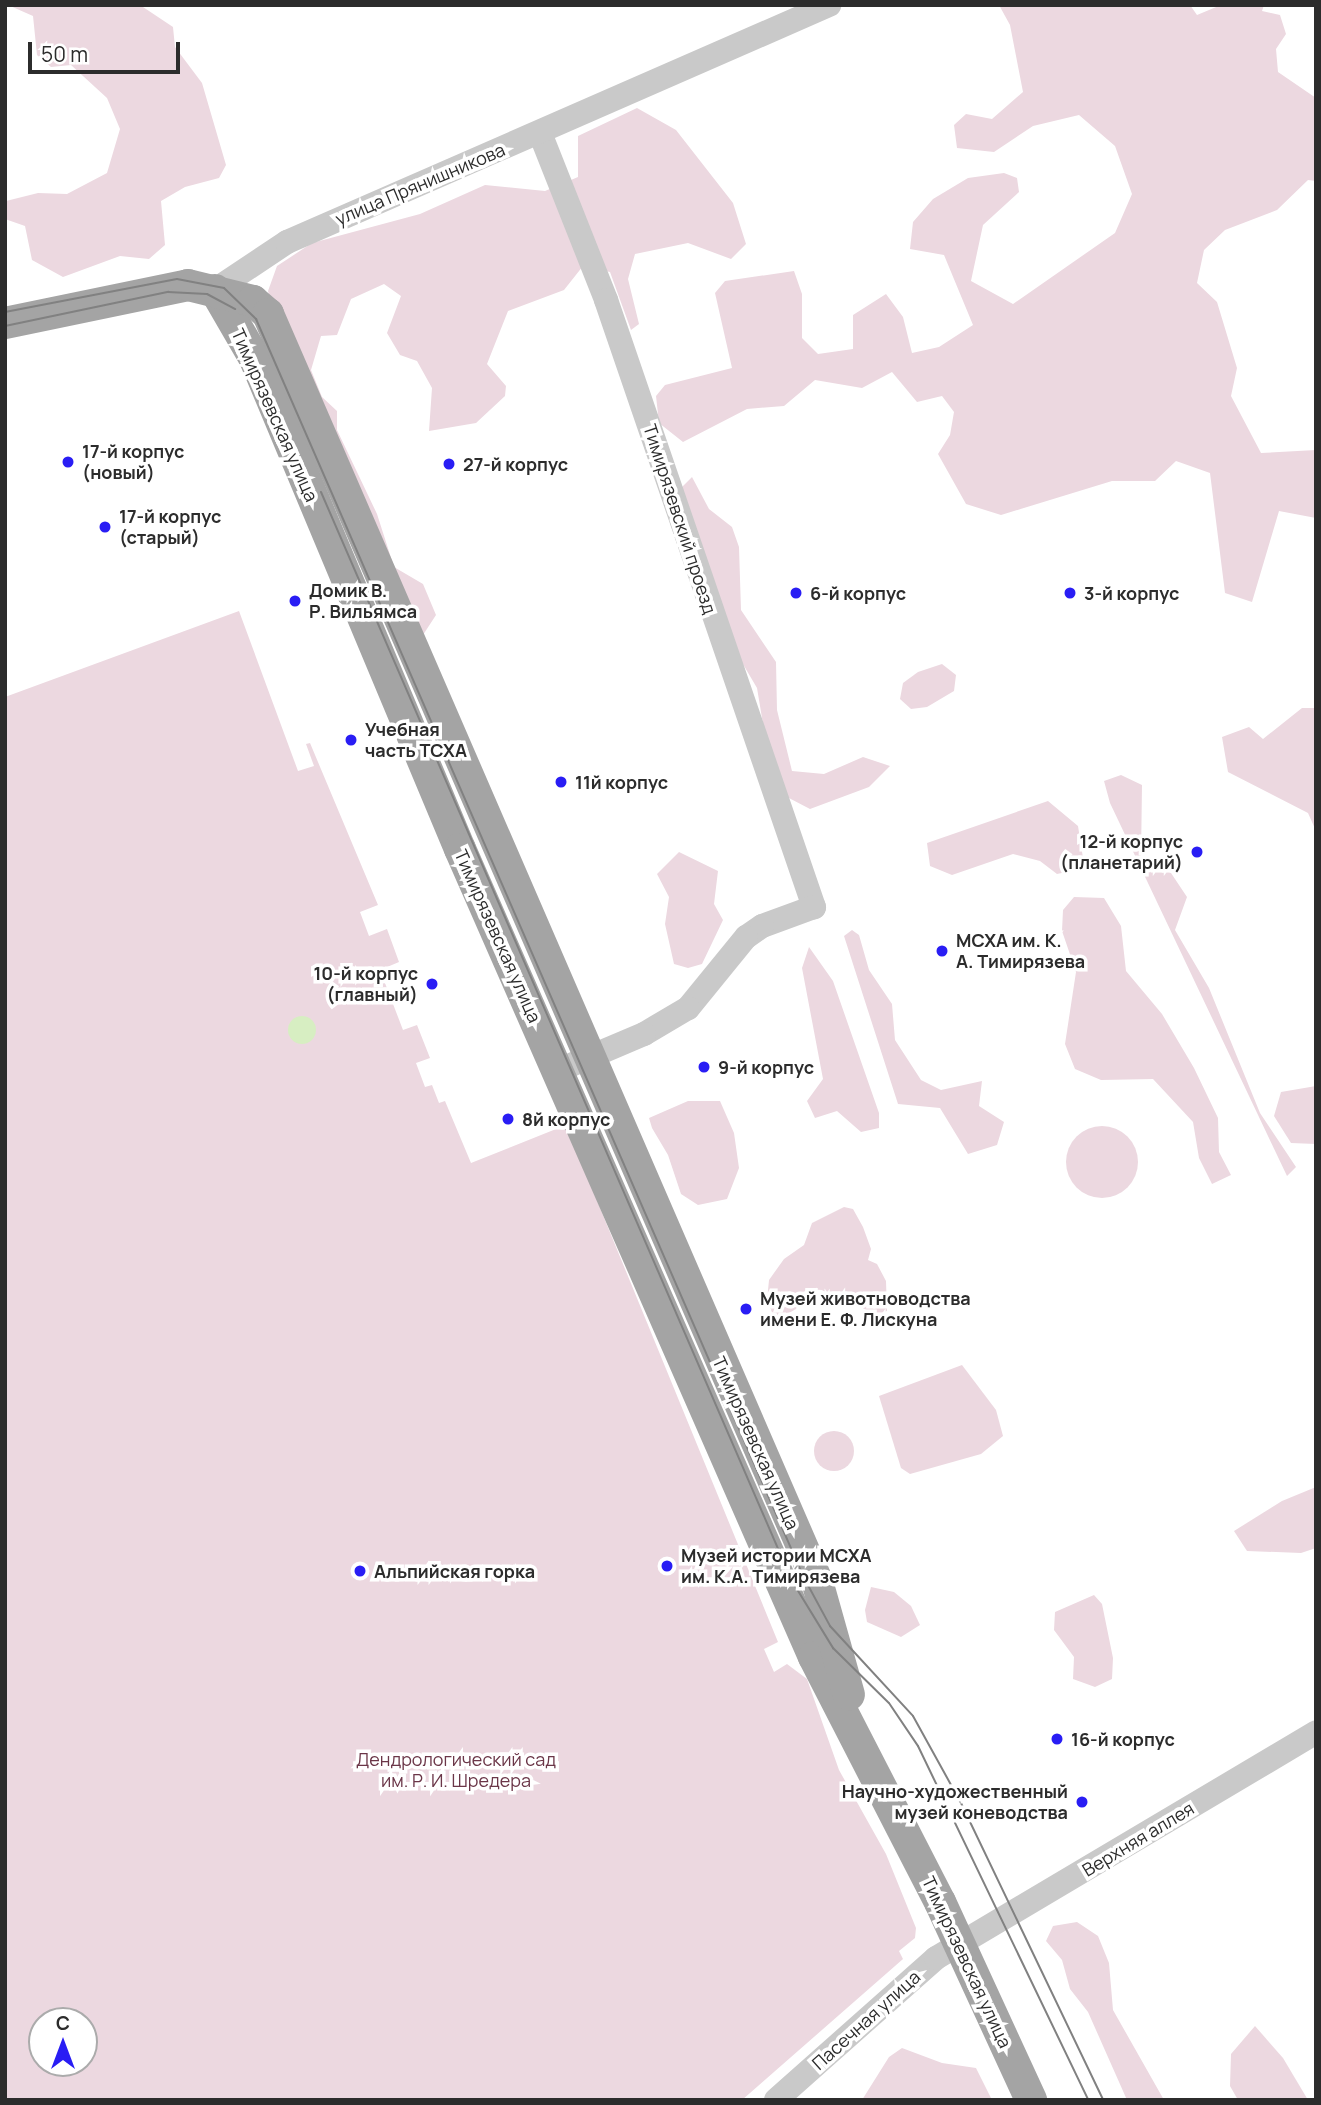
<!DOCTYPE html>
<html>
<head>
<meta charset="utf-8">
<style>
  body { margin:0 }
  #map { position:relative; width:1321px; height:2105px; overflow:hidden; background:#fff; font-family:Manrope,sans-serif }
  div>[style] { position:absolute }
  .green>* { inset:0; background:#ecd8e0 }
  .round { border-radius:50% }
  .water>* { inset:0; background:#d7eec2 }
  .minor>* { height:24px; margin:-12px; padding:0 12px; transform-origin:12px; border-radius:12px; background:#c9c9c9 }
  .major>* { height:32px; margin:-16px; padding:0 16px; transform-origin:16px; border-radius:16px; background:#a4a4a4 }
  .tram>* { height:2px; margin:-1px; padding:0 1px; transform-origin:1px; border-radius:1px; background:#818181 }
  .dots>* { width:19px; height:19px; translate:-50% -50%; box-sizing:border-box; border:4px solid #fff; border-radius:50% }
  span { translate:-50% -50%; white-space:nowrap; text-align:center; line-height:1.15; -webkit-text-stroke:7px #fff; paint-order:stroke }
  .street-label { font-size:18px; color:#2c2c2c }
  .poi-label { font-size:18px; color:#2c2c2c; font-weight:700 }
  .left { translate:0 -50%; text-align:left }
  .right { translate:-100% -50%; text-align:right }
  .park-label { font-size:18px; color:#6b3648 }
  .frame { position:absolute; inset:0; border:7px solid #2c2c2c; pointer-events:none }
  .north { position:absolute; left:28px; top:2007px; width:70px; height:70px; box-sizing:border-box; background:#fff; border:2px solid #ababab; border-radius:50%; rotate:0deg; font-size:19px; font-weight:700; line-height:28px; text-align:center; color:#2c2c2c }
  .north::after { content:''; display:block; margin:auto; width:24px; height:32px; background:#291df4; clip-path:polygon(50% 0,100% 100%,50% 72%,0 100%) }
  .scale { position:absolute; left:28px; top:42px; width:152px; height:32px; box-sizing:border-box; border:4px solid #2c2c2c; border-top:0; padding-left:9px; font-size:21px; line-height:24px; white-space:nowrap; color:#2c2c2c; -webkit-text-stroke:5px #fff; paint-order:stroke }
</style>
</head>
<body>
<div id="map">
  <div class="green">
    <i style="clip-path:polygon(8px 5px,140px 5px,173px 27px,175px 47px,202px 83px,226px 165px,219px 178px,185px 187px,161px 201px,165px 245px,149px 259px,120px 256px,63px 277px,32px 260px,25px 226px,5px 219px,6px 201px,38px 193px,67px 194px,107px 173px,120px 129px,107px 98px,71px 65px,51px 67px,37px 55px,33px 16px)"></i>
    <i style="clip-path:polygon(999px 5px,1190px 5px,1197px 15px,1221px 5px,1264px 5px,1262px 11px,1280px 15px,1286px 34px,1276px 49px,1278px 72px,1316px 98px,1316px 181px,1308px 180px,1277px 210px,1225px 230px,1204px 250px,1197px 283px,1217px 302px,1237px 368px,1231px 396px,1261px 453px,1316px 450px,1316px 518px,1279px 511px,1252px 602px,1225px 593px,1210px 473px,1176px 461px,1155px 481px,1112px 481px,1001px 515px,966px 504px,938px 454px,950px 435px,954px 412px,942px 396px,917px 402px,892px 372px,862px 388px,815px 380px,784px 406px,747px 409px,683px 442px,659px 423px,656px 396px,665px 385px,732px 368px,715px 293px,725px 281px,794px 271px,802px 294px,802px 338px,818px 354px,853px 349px,853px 315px,886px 294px,903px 317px,912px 353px,939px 347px,973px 325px,944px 255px,910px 249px,913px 222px,933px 199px,968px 178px,1004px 173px,1017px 178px,1019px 192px,983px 225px,971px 281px,1013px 304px,1115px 233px,1132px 194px,1115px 146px,1079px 115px,1033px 126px,994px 152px,957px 148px,954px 125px,966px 114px,992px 119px,1023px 92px,1010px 25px)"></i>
    <i style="clip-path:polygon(637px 108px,676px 130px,733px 203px,746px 244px,731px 259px,688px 243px,635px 254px,628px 279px,639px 324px,631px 330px,610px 272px,583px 266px,564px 290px,508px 311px,487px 364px,506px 386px,505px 396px,476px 423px,429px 431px,432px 388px,417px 361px,400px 355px,387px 333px,401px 296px,384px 284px,351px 299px,337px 335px,321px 336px,311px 370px,322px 397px,337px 411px,337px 430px,377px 514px,394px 567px,423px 584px,436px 615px,423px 635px,275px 319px,268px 291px,277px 266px,312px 243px,420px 214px,485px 185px,545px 191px,578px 177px,578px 136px)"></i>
    <i style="clip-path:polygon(692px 477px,709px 509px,732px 527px,739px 547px,741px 610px,776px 662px,777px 710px,792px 771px,824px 774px,863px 757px,890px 766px,869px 787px,810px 809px,787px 797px,768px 754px,757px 688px,730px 642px,682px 487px)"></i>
    <i style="clip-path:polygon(evenodd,239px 611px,298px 771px,314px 766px,306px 744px,310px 743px,378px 905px,360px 912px,369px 936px,387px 929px,399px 962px,380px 970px,403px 1030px,417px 1025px,430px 1058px,416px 1063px,425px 1087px,432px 1085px,439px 1103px,445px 1101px,471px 1163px,566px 1125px,778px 1642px,764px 1649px,774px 1672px,787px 1664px,807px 1679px,839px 1770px,886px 1854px,916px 1928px,915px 1938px,899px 1951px,903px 1959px,742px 2100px,5px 2100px,5px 697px,239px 611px,42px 2021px,84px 2021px,84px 2063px,42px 2063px,42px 2021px)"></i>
    <i style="clip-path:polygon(942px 664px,956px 675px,954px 691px,927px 707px,911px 709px,900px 699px,903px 683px,918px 672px)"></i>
    <i style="clip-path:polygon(1302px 708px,1316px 708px,1316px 831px,1308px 813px,1228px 772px,1222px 737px,1249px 727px,1263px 739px)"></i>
    <i style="clip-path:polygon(1121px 775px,1142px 785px,1141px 858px,1171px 873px,1187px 897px,1175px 930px,1209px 988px,1260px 1113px,1296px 1167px,1287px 1176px,1110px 803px,1104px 781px)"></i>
    <i style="clip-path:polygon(1048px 801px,1078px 826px,1083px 858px,1071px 871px,1057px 874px,1040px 861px,1013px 854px,952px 875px,930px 866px,927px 843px)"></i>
    <i style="clip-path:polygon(679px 852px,718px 871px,714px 904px,723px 920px,702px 964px,688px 968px,674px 964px,665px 924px,669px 897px,657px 874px)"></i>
    <i style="clip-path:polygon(1074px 897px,1104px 898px,1121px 926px,1126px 971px,1162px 1014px,1194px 1068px,1218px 1118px,1219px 1152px,1231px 1175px,1212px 1184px,1199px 1158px,1193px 1122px,1153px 1079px,1101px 1080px,1075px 1069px,1065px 1044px,1076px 972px,1062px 931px,1063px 910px)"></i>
    <i style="clip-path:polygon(852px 930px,859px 935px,869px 970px,892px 1004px,895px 1040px,921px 1080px,941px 1090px,982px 1081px,979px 1106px,1004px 1122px,997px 1145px,968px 1154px,940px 1108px,898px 1104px,844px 936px)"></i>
    <i style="clip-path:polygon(809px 947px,833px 981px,879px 1113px,879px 1128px,861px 1132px,837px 1111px,815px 1118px,807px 1101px,823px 1079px,802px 968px)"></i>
    <i style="clip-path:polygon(1316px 1086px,1316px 1144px,1291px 1143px,1274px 1116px,1281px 1092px)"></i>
    <i style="clip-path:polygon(688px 1101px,720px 1101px,734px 1133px,739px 1168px,727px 1199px,698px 1205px,681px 1194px,668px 1155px,652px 1128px,649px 1118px)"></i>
    <i class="round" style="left:1066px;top:1126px;width:72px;height:72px"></i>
    <i style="clip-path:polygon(844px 1207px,853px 1209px,863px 1227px,871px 1249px,868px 1260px,877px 1264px,886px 1281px,887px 1311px,875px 1315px,861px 1307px,854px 1293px,838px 1301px,822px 1290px,806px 1289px,796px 1309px,780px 1318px,773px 1315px,767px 1300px,769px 1280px,784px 1259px,804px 1245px,812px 1223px)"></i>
    <i style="clip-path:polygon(962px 1365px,996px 1410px,1003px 1436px,981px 1454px,910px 1474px,901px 1468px,879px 1396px)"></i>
    <i class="round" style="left:814px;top:1431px;width:40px;height:40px"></i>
    <i style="clip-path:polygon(1316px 1487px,1316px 1548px,1301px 1553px,1247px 1551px,1234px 1531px,1282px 1501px)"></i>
    <i style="clip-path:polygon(871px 1587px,894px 1592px,911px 1606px,920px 1625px,901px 1637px,867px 1622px,865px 1610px)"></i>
    <i style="clip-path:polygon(1094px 1595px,1102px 1604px,1113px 1658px,1112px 1679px,1095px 1687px,1073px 1679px,1074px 1657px,1054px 1630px,1055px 1612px)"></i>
    <i style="clip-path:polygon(1077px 1922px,1098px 1936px,1109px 1963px,1113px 2010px,1164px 2100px,1127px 2100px,1088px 2012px,1070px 1989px,1062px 1960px,1046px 1941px,1053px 1926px)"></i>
    <i style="clip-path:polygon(1255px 2026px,1283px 2058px,1308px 2100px,1238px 2100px,1230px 2086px,1231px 2054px)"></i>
    <i style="clip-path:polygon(902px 2048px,942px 2063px,976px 2068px,992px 2100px,862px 2100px,889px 2057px)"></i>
  </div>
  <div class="water">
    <i class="round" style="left:288px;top:1016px;width:28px;height:28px"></i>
  </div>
  <div class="minor">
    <i style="left:540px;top:133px;width:180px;rotate:68.4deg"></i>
    <i style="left:606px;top:300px;width:642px;rotate:71.09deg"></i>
    <i style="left:814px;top:907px;width:55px;rotate:159.9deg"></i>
    <i style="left:762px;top:926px;width:19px;rotate:145deg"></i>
    <i style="left:746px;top:937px;width:92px;rotate:129.2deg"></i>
    <i style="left:688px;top:1008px;width:51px;rotate:149.4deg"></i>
    <i style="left:644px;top:1034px;width:95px;rotate:157deg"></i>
    <i style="left:215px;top:290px;width:87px;rotate:-33.7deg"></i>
    <i style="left:287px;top:242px;width:592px;rotate:-23.62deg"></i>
    <i style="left:776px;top:2100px;width:214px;rotate:-41.6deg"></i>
    <i style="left:936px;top:1958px;width:442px;rotate:-30.7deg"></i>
  </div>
  <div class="major">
    <i style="left:215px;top:290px;width:80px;rotate:59.9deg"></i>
    <i style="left:255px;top:359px;width:531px;rotate:67.3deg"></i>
    <i style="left:460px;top:849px;width:882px;rotate:66.34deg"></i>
    <i style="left:814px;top:1657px;width:276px;rotate:62.8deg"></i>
    <i style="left:940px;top:1902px;width:218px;rotate:65.3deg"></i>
    <i style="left:5px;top:323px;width:187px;rotate:-11.7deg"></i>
    <i style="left:188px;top:285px;width:67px;rotate:13.8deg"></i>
    <i style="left:253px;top:301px;width:20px;rotate:41deg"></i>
    <i style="left:268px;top:314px;width:1381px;rotate:66.57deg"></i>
    <i style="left:817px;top:1581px;width:118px;rotate:74.3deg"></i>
  </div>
  <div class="tram">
    <i style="left:5px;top:312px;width:175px;rotate:-10.9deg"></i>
    <i style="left:177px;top:279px;width:48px;rotate:10.8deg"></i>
    <i style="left:224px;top:288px;width:45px;rotate:44.1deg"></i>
    <i style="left:256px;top:319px;width:1371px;rotate:66.48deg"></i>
    <i style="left:803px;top:1576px;width:57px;rotate:61.6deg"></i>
    <i style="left:830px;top:1626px;width:122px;rotate:47.3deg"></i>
    <i style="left:913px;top:1716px;width:97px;rotate:61.1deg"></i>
    <i style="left:960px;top:1801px;width:331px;rotate:64.4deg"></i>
    <i style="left:5px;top:326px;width:167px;rotate:-11.8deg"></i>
    <i style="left:168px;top:292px;width:39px;rotate:3deg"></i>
    <i style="left:207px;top:294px;width:32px;rotate:28deg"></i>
    <i style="left:321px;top:492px;width:1186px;rotate:66.61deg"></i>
    <i style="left:792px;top:1581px;width:79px;rotate:58.5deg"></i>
    <i style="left:833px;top:1648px;width:78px;rotate:44.5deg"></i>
    <i style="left:889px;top:1703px;width:52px;rotate:56deg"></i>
    <i style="left:918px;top:1746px;width:393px;rotate:64.3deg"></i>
  </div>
  <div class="dots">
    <i style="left:68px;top:462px;background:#291df4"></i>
    <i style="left:449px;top:464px;background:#291df4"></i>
    <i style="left:105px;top:527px;background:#291df4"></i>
    <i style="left:796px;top:593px;background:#291df4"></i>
    <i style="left:1070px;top:593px;background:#291df4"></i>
    <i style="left:295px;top:601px;background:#291df4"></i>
    <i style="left:351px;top:740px;background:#291df4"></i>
    <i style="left:561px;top:782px;background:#291df4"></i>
    <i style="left:1197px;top:852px;background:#291df4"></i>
    <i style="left:942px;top:951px;background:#291df4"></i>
    <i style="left:432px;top:984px;background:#291df4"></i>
    <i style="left:704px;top:1067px;background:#291df4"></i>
    <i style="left:508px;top:1119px;background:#291df4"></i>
    <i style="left:746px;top:1309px;background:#291df4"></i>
    <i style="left:667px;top:1566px;background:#291df4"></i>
    <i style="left:360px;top:1571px;background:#291df4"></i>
    <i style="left:1057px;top:1739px;background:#291df4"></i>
    <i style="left:1082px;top:1802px;background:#291df4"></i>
  </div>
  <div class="street-label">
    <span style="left:420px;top:184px;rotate:-23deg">улица Прянишникова</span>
    <span style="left:275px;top:415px;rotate:66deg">Тимирязевская улица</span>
    <span style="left:680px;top:519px;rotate:72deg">Тимирязевский проезд</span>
    <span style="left:498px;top:936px;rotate:66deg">Тимирязевская улица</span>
    <span style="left:756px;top:1443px;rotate:66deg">Тимирязевская улица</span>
    <span style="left:1138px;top:1839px;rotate:-31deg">Верхняя аллея</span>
    <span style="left:967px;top:1962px;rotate:65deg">Тимирязевская улица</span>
    <span style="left:866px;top:2020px;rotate:-42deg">Пасечная улица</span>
  </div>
  <div class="poi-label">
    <span class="left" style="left:82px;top:462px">17-й корпус<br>(новый)</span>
    <span class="left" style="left:463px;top:464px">27-й корпус</span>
    <span class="left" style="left:119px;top:527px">17-й корпус<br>(старый)</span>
    <span class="left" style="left:309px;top:601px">Домик В.<br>Р. Вильямса</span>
    <span class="left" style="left:810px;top:593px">6-й корпус</span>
    <span class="left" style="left:1084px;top:593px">3-й корпус</span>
    <span class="left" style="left:365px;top:740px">Учебная<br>часть ТСХА</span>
    <span class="left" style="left:575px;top:782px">11й корпус</span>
    <span class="right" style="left:1183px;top:852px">12-й корпус<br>(планетарий)</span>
    <span class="left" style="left:956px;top:951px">МСХА им. К.<br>А. Тимирязева</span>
    <span class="right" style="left:418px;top:984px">10-й корпус<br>(главный)</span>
    <span class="left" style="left:718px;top:1067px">9-й корпус</span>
    <span class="left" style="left:522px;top:1119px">8й корпус</span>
    <span class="left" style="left:760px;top:1309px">Музей животноводства<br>имени Е. Ф. Лискуна</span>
    <span class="left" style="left:681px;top:1566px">Музей истории МСХА<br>им. К.А. Тимирязева</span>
    <span class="left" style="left:374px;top:1571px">Альпийская горка</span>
    <span class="left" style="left:1071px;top:1739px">16-й корпус</span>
    <span class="right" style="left:1068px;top:1802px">Научно-художественный<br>музей коневодства</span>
  </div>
  <div class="park-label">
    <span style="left:456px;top:1770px">Дендрологический сад<br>им. Р. И. Шредера</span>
  </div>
  <div class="frame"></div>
  <div class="north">С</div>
  <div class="scale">50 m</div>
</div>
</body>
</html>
